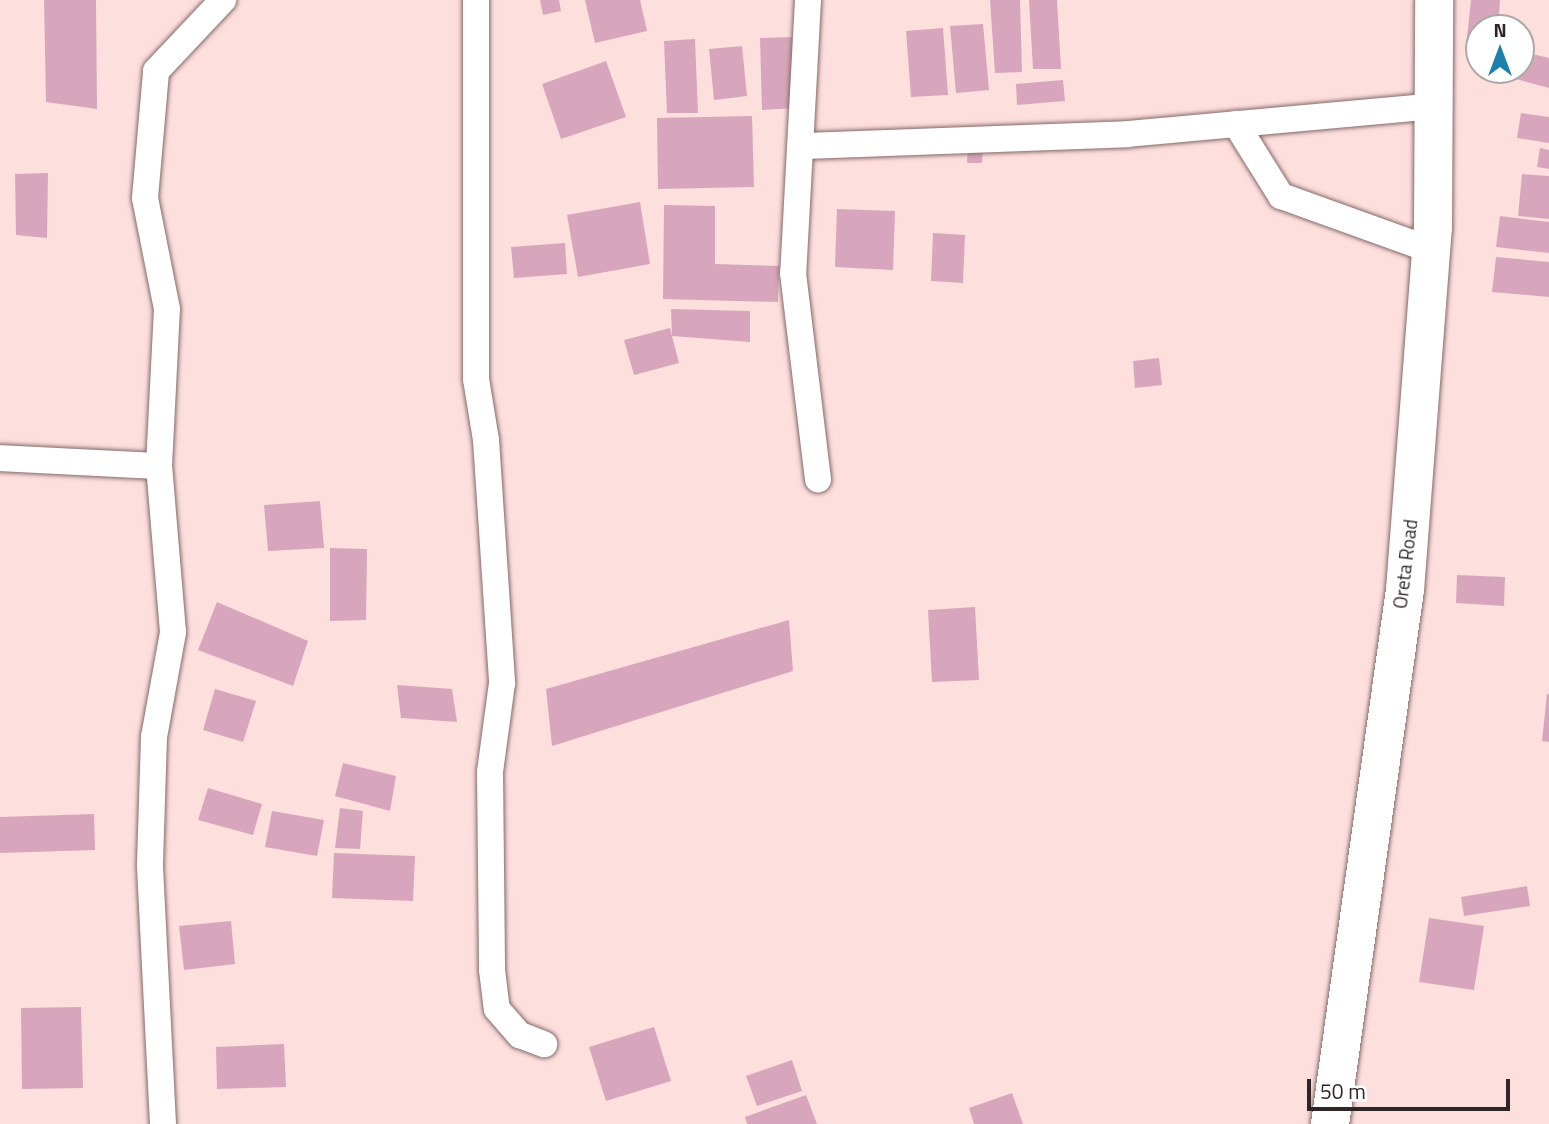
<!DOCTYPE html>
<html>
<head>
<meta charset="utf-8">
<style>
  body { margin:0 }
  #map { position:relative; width:1549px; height:1124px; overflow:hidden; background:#fddfde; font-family:"Titillium Web",sans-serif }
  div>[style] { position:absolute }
  .building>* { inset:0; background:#d8a6bc }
  .roads { filter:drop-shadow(0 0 2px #846a69) drop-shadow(0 0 2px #846a69) }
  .street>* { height:26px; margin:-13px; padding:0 13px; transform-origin:13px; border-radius:13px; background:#fff }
  .secondary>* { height:38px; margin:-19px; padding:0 19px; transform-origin:19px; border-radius:19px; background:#fff }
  span { translate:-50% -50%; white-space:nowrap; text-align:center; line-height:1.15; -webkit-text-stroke:5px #fff; paint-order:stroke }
  .street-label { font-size:19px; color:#302525 }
  .north { position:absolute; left:1465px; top:14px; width:70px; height:70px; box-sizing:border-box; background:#fff; border:2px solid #aca8a8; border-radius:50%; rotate:0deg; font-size:19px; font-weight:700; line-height:28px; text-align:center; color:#302525 }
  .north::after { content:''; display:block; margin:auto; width:24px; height:32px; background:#1c81ab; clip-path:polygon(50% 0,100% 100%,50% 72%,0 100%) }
  .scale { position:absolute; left:1307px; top:1079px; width:203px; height:32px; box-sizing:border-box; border:4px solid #302525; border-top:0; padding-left:9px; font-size:21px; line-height:24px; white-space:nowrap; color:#302525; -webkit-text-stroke:5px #fff; paint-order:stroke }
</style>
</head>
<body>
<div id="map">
  <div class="building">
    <i style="clip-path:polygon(44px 0,96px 0,97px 109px,46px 102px)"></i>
    <i style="clip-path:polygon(540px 0,559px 0,561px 11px,543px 15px)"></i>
    <i style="clip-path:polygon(585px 0,640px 0,647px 31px,595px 43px)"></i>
    <i style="clip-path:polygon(990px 0,1020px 0,1022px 72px,995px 73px)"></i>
    <i style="clip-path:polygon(1029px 0,1057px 0,1061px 69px,1033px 69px)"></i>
    <i style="clip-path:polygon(1471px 0,1500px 0,1498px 28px,1479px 28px,1479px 47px,1466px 46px)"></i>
    <i style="clip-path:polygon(983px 24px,989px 90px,956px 93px,950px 26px)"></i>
    <i style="clip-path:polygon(943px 28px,948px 95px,911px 97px,906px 31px)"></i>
    <i style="clip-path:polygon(792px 37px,795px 108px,762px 110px,760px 38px)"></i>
    <i style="clip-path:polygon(695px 39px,698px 113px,667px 113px,664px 41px)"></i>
    <i style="clip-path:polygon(742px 46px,747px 96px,714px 100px,709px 49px)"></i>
    <i style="clip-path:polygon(1524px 52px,1549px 58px,1549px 88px,1516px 79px)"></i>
    <i style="clip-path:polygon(606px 61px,626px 117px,561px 139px,542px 84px)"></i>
    <i style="clip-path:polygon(1063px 80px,1065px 101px,1017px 105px,1016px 84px)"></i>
    <i style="clip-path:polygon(1521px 113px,1549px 117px,1549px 143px,1517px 138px)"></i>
    <i style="clip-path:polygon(752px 116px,754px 187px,658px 189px,657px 118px)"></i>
    <i style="clip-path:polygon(968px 142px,983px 142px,982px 163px,967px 163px)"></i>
    <i style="clip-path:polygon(1540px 148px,1549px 150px,1549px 169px,1537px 167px)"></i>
    <i style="clip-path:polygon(48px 173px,47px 238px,16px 235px,15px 174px)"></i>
    <i style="clip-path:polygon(1522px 174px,1549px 176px,1549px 219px,1518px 216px)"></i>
    <i style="clip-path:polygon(640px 202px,650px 264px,578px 277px,567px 215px)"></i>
    <i style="clip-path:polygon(664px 205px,715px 206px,715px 264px,779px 266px,778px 302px,663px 299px)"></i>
    <i style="clip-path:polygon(837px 209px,895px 211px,893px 270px,835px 267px)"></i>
    <i style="clip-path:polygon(1500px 216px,1549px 222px,1549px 253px,1496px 247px)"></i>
    <i style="clip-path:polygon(933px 233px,965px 235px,963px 283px,931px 281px)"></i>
    <i style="clip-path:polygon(565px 243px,567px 274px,514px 278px,511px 247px)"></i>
    <i style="clip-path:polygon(1496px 257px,1549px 262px,1549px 297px,1492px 292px)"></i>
    <i style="clip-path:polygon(671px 309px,750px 311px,750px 342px,672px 336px,679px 363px,634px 375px,624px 340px,670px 328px,672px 336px)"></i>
    <i style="clip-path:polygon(1159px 358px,1162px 385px,1135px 388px,1133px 361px)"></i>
    <i style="clip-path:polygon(320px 501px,324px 548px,268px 551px,264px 505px)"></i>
    <i style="clip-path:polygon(330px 548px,367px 549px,366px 620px,330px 621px)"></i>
    <i style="clip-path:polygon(1457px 575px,1505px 577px,1504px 606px,1456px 603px)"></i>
    <i style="clip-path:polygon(217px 602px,308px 641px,293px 686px,198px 650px)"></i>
    <i style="clip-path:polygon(975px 607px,979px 680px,932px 682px,928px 610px)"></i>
    <i style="clip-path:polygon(789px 620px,793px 671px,552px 746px,546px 689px)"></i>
    <i style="clip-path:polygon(397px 685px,452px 689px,457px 722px,401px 718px)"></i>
    <i style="clip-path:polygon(215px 689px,256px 701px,243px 742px,203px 730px)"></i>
    <i style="clip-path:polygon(1547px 694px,1549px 694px,1549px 742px,1542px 741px)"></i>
    <i style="clip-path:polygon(343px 763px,396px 776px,390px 811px,335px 796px)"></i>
    <i style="clip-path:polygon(208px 788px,262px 804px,253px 835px,198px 820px)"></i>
    <i style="clip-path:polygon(340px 808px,363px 811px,360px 849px,335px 848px)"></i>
    <i style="clip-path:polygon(272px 811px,324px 820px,317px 856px,265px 847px)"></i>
    <i style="clip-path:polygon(94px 814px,95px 850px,0 853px,0 817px)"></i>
    <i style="clip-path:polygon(334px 853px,415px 856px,413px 901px,332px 898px)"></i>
    <i style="clip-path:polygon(1527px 886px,1530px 906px,1464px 916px,1461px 897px)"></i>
    <i style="clip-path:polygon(1429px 918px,1484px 926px,1474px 990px,1419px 982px)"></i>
    <i style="clip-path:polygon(231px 921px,235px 964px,184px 970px,179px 926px)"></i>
    <i style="clip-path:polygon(81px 1007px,83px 1088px,22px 1089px,21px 1008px)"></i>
    <i style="clip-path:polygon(654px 1027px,671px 1081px,606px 1101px,589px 1047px)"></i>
    <i style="clip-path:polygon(284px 1044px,286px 1087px,217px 1089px,216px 1047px)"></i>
    <i style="clip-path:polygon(792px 1060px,802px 1091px,757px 1106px,746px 1076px)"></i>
    <i style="clip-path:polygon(1012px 1093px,1023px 1124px,974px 1124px,969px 1108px)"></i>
    <i style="clip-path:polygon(806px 1095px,817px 1124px,747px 1124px,745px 1117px)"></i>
  </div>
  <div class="roads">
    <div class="street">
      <i style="left:476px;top:0;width:379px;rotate:90deg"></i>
      <i style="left:476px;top:379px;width:62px;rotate:80.7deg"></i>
      <i style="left:486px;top:440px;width:244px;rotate:86.2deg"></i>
      <i style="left:502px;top:683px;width:90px;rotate:97.7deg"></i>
      <i style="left:490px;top:772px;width:198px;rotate:89.4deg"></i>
      <i style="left:492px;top:970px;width:39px;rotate:83deg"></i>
      <i style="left:497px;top:1009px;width:35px;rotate:49deg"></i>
      <i style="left:520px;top:1035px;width:26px;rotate:21deg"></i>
      <i style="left:808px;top:0;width:273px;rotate:93.1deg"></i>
      <i style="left:793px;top:273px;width:208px;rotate:83.1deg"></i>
      <i style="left:1236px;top:124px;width:85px;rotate:58deg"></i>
      <i style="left:1281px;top:196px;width:159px;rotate:19.8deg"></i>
      <i style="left:804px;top:146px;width:324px;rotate:-2.1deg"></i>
      <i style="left:1128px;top:134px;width:306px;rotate:-5.2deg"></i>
      <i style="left:0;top:458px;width:159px;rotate:2.9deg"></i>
      <i style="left:163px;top:1124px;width:260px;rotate:-92.9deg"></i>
      <i style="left:150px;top:864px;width:127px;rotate:-88.2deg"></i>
      <i style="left:154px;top:737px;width:107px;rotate:-79.7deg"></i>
      <i style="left:173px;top:632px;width:167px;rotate:-94.8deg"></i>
      <i style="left:159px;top:466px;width:157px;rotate:-87.1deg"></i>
      <i style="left:167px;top:309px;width:113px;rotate:-101.2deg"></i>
      <i style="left:145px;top:198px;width:127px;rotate:-85deg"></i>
      <i style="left:156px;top:71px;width:98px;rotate:-46.7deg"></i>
    </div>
    <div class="secondary">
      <i style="left:1330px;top:1124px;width:539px;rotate:-82.01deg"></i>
      <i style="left:1405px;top:590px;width:363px;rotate:-85.6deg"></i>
      <i style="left:1433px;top:228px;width:228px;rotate:-89.7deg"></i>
    </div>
  </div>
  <div class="street-label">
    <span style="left:1405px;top:564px;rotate:-83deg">Oreta Road</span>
  </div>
  <div class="north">N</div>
  <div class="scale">50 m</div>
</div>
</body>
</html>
